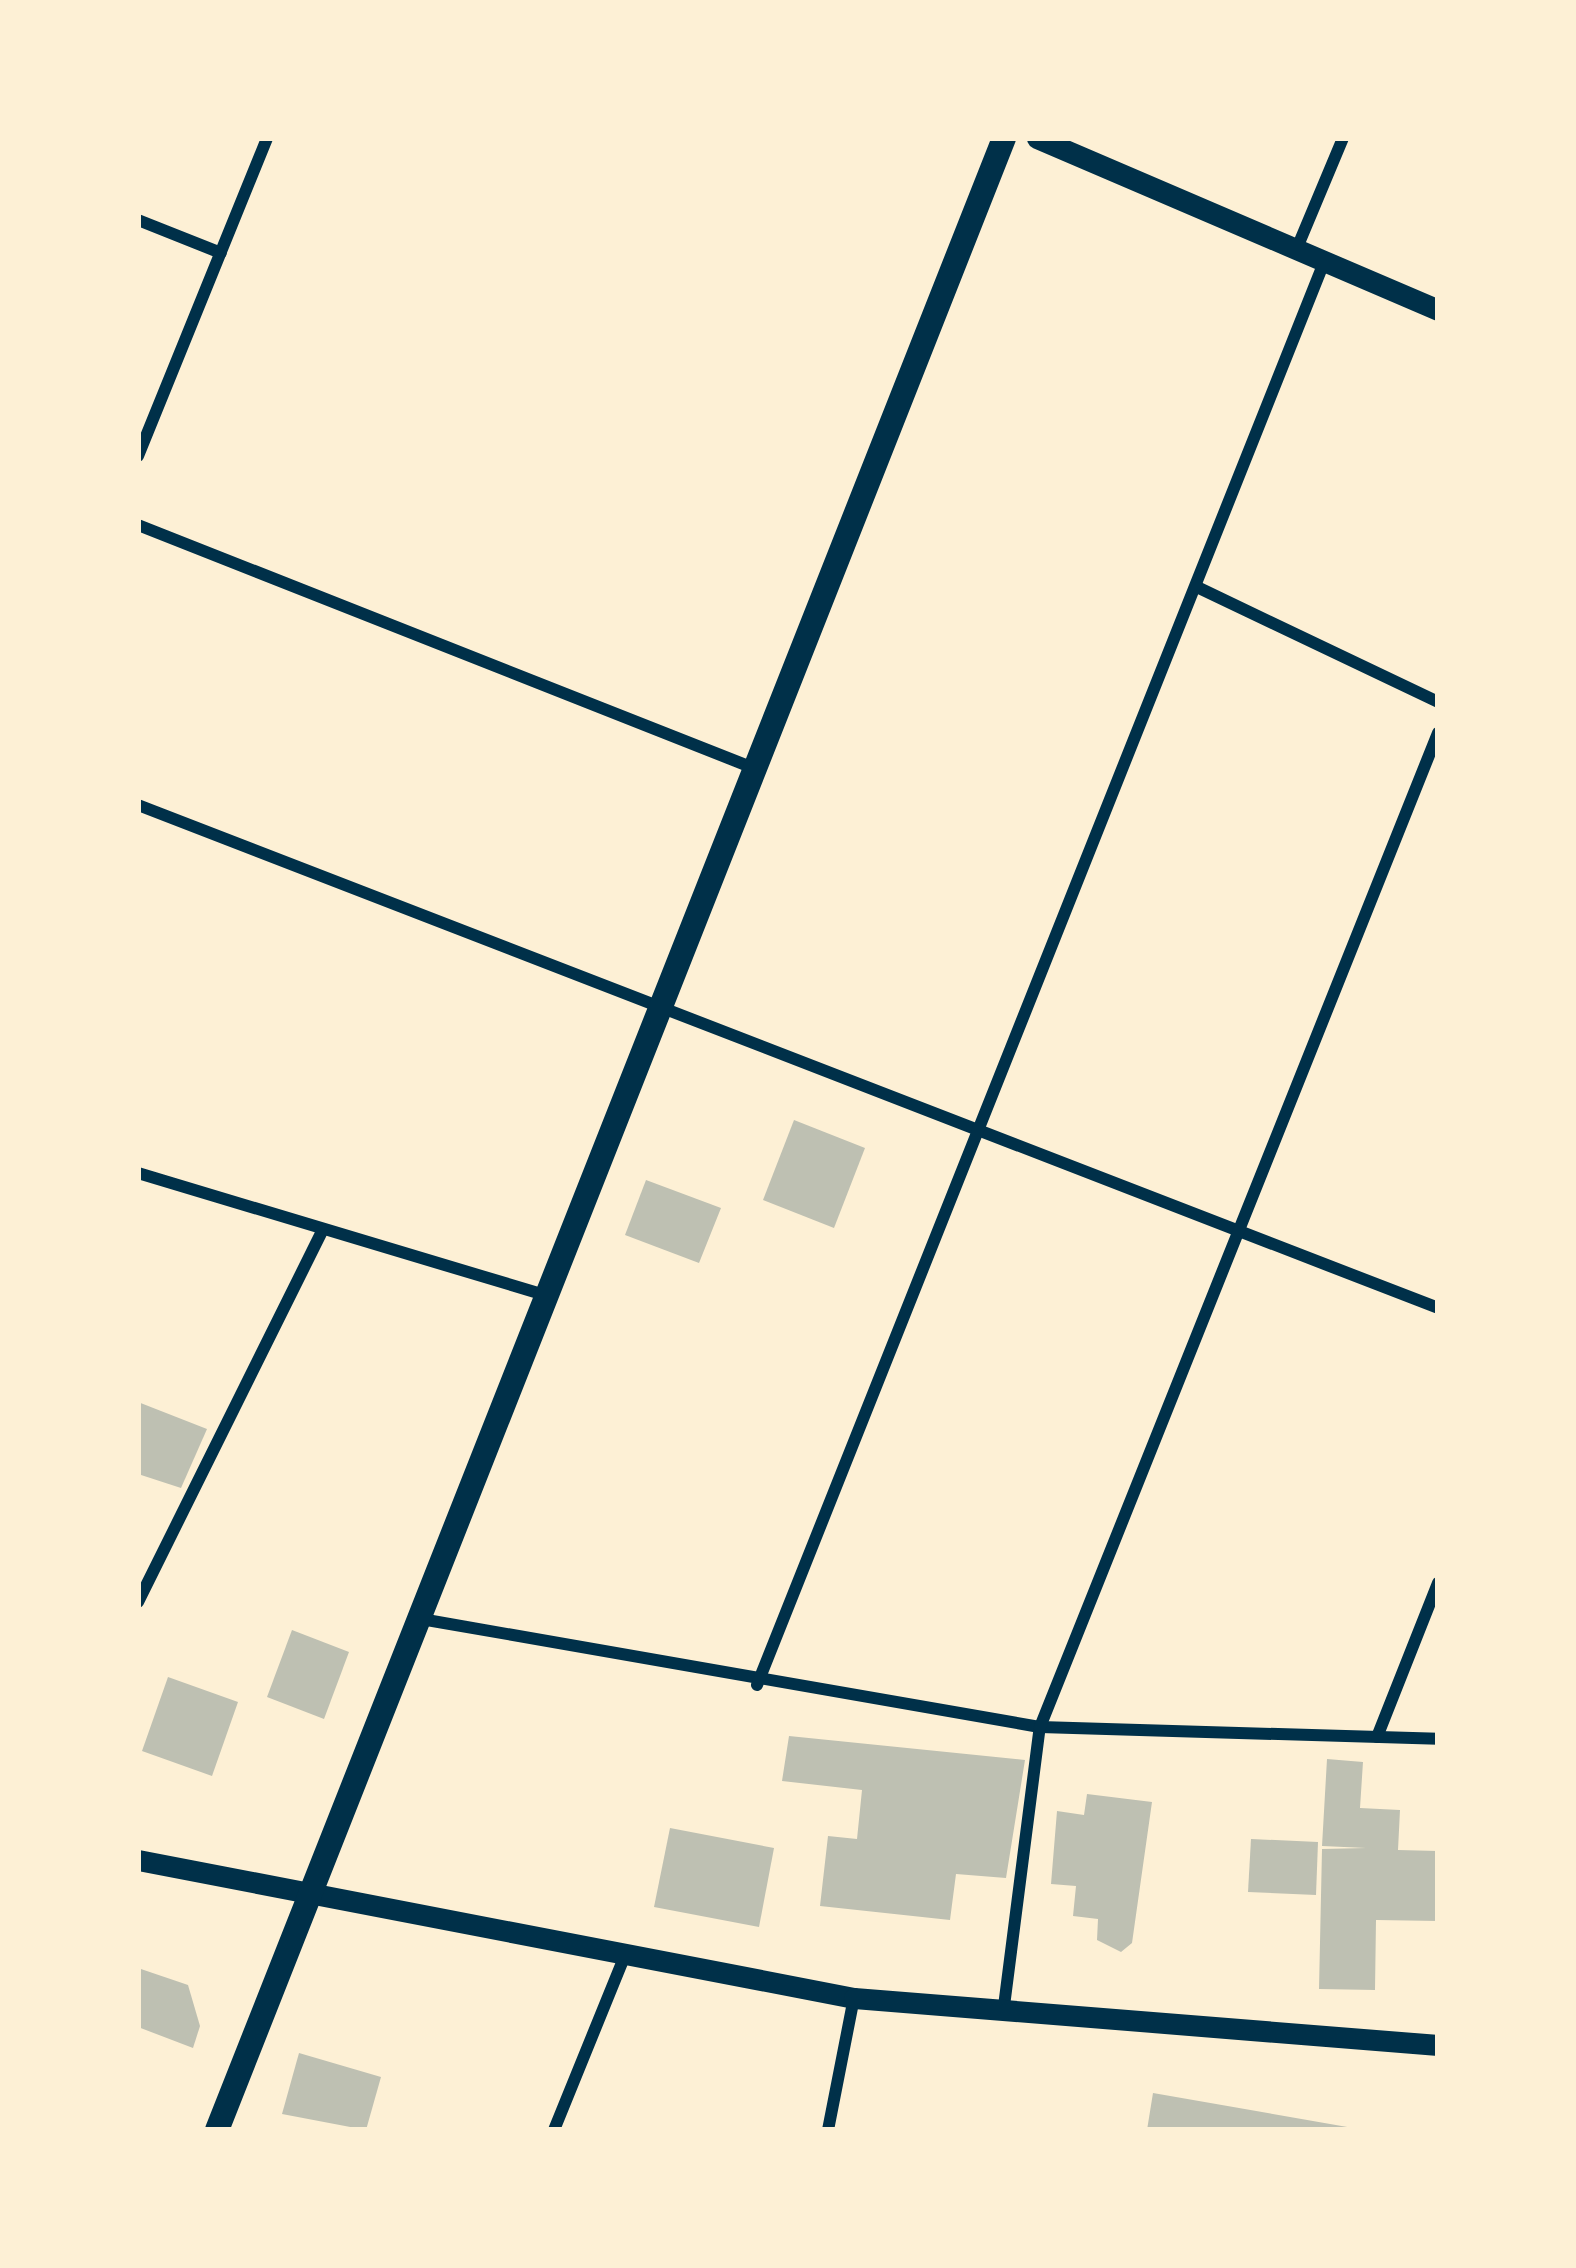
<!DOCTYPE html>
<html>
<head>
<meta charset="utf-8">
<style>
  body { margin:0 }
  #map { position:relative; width:1576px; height:2268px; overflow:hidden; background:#fdf0d5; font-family:Barlow,sans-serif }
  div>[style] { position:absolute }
  .building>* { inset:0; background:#bec0b2 }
  .minor>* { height:12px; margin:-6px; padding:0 6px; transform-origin:6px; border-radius:6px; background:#003049 }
  .tertiary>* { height:21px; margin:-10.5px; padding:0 10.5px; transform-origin:10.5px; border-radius:10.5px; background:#003049 }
  .secondary>* { height:24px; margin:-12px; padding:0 12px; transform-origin:12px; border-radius:12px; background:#003049 }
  span { translate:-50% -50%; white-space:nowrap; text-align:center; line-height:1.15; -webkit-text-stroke:10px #fdf0d5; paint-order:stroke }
  .frame { position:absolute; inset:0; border:141px solid #fdf0d5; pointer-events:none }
</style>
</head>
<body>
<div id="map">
  <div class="building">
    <i style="clip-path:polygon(794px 1120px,865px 1148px,834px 1228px,763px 1200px)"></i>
    <i style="clip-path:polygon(646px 1180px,721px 1208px,699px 1263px,625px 1235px)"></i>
    <i style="clip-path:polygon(138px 1402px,207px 1429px,181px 1488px,138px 1474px)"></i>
    <i style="clip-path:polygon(292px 1630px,349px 1652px,324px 1719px,267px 1697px)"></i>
    <i style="clip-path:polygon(168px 1677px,238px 1702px,212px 1776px,142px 1751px)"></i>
    <i style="clip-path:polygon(789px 1736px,1025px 1760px,1006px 1878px,956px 1874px,950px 1920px,820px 1906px,828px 1836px,857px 1839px,862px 1790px,782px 1781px)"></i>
    <i style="clip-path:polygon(1327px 1759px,1363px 1762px,1360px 1808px,1400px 1810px,1398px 1850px,1438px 1851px,1438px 1921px,1376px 1920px,1375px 1990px,1319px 1989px,1322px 1849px,1366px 1848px,1322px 1846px)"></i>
    <i style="clip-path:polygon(1087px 1794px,1152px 1802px,1132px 1943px,1121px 1952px,1097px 1940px,1098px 1919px,1073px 1916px,1076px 1886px,1051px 1884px,1057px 1811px,1084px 1815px)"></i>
    <i style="clip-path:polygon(670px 1828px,774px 1848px,759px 1927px,654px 1907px)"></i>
    <i style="clip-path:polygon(1251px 1839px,1318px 1842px,1316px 1895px,1248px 1892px)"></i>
    <i style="clip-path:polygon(138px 1968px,188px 1985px,200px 2026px,193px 2048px,138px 2027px)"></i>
    <i style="clip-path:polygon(299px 2053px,381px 2077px,366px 2130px,282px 2114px)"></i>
    <i style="clip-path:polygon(1153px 2093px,1353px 2128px,1353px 2130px,1147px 2130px)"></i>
  </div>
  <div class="minor">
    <i style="left:138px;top:220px;width:89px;rotate:21.7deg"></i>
    <i style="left:1297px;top:248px;width:119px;rotate:-67.3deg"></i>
    <i style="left:138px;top:456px;width:343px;rotate:-67.9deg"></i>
    <i style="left:138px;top:525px;width:664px;rotate:21.55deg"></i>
    <i style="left:1197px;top:587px;width:267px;rotate:25.5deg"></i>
    <i style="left:138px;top:805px;width:1394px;rotate:21.15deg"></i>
    <i style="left:138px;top:1173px;width:422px;rotate:16.7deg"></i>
    <i style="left:138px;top:1602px;width:415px;rotate:-63.6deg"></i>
    <i style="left:421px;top:1619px;width:628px;rotate:9.9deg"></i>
    <i style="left:1040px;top:1727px;width:398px;rotate:1.7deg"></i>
    <i style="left:757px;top:1685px;width:1534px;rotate:-68.27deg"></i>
    <i style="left:1377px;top:1737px;width:166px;rotate:-68.4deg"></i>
    <i style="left:1003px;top:2014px;width:289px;rotate:-82.7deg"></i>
    <i style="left:1040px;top:1727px;width:1071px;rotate:-68.18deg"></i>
    <i style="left:554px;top:2130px;width:186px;rotate:-67.9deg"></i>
    <i style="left:828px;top:2130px;width:135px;rotate:-78.9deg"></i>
  </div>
  <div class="tertiary">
    <i style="left:1037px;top:138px;width:436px;rotate:23.2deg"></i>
    <i style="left:138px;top:1860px;width:729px;rotate:10.91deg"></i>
    <i style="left:854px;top:1998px;width:586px;rotate:4.6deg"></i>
  </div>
  <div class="secondary">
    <i style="left:217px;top:2130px;width:2142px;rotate:-68.44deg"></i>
  </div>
  <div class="frame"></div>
</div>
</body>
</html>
